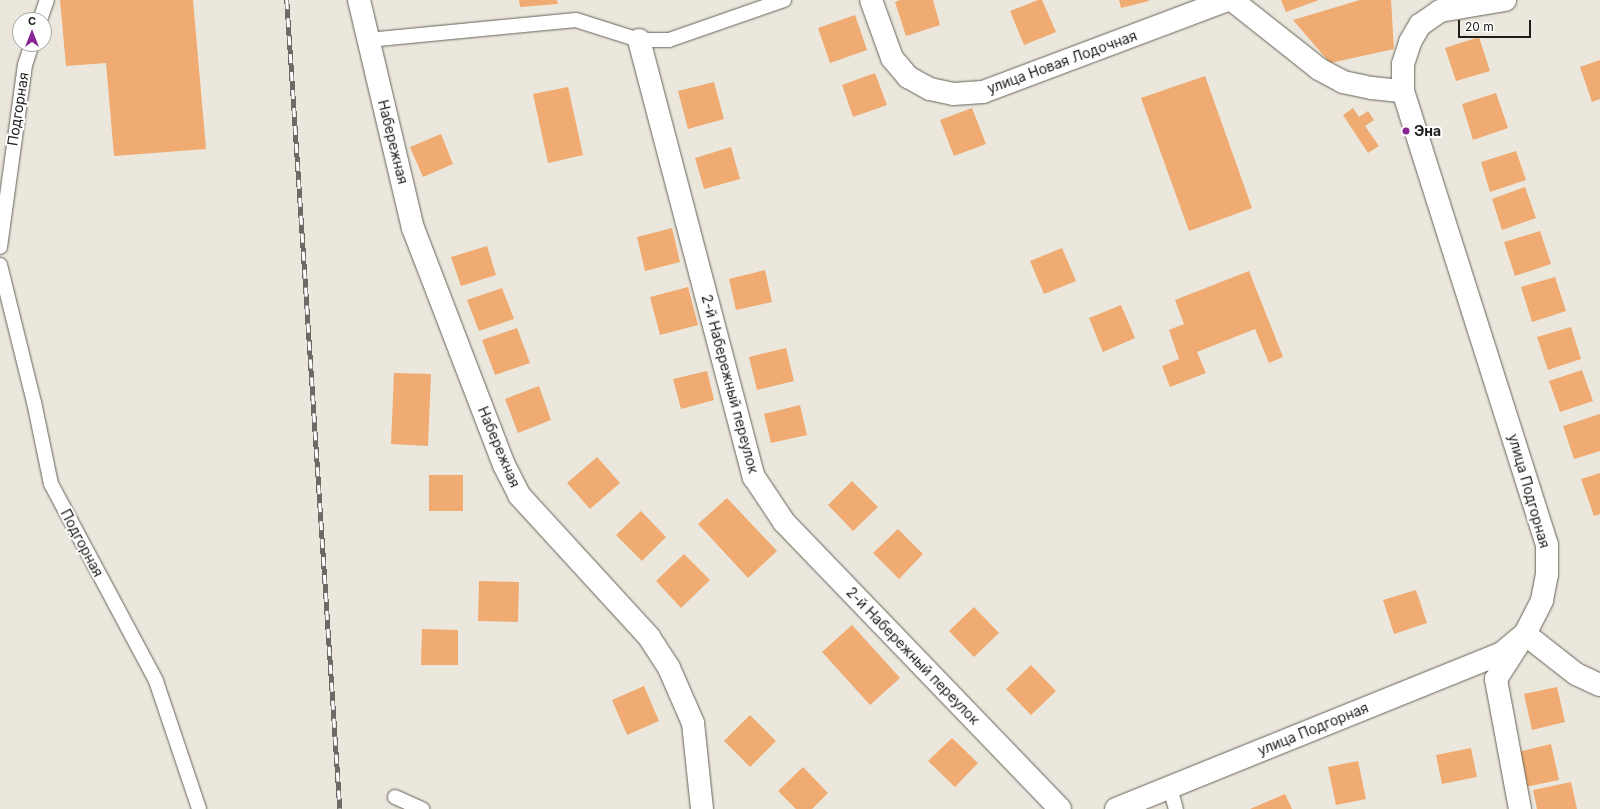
<!DOCTYPE html>
<html>
<head>
<meta charset="utf-8">
<style>
  body { margin:0 }
  #map { position:relative; width:1600px; height:809px; overflow:hidden; background:#ebe7dd; font-family:Inter,sans-serif }
  div>[style] { position:absolute }
  .building>* { inset:0; background:#efab71 }
  .roads { filter:drop-shadow(0 0 1px #666259) drop-shadow(0 0 1px #666259) }
  .service>* { height:14px; margin:-7px; padding:0 7px; transform-origin:7px; border-radius:7px; background:#fff }
  .minor>* { height:22px; margin:-11px; padding:0 11px; transform-origin:11px; border-radius:11px; background:#fff }
  .tertiary>* { height:22px; margin:-11px; padding:0 11px; transform-origin:11px; border-radius:11px; background:#fff }
  .rail>* { height:4.5px; margin-top:-2.25px; transform-origin:0; background:repeating-linear-gradient(90deg,#fff 0 9px,#6d6a65 0 18px); box-sizing:border-box; border-block:1px solid #6d6a65 }
  .dots>* { width:11px; height:11px; translate:-50% -50%; box-sizing:border-box; border:2px solid #fff; border-radius:50% }
  span { translate:-50% -50%; white-space:nowrap; text-align:center; line-height:1.15; -webkit-text-stroke:4px #fff; paint-order:stroke }
  .street-label { font-size:14px; color:#1f1d1a }
  .poi-label { font-size:14px; color:#1f1d1a; font-weight:700 }
  .left { translate:0 -50%; text-align:left }
  .north { position:absolute; left:12px; top:12px; width:40px; height:40px; box-sizing:border-box; background:#fff; border:1px solid #a5a5a3; border-radius:50%; rotate:0deg; font-size:11px; font-weight:700; line-height:16px; text-align:center; color:#1f1d1a }
  .north::after { content:''; display:block; margin:auto; width:14px; height:18px; background:#872791; clip-path:polygon(50% 0,100% 100%,50% 72%,0 100%) }
  .scale { position:absolute; left:1458px; top:20px; width:73px; height:18px; box-sizing:border-box; border:2px solid #1f1d1a; border-top:0; padding-left:5px; font-size:12px; line-height:14px; white-space:nowrap; color:#1f1d1a; -webkit-text-stroke:3px #fff; paint-order:stroke }
</style>
</head>
<body>
<div id="map">
  <div class="building">
    <i style="clip-path:polygon(60px 0,193px 0,206px 149px,114px 156px,106px 63px,66px 66px)"></i>
    <i style="clip-path:polygon(519px 0,557px 0,558px 4px,520px 7px)"></i>
    <i style="clip-path:polygon(900px 0,933px 0,940px 25px,906px 36px,895px 2px)"></i>
    <i style="clip-path:polygon(1038px 0,1042px 0,1056px 32px,1024px 45px,1010px 11px)"></i>
    <i style="clip-path:polygon(1119px 0,1149px 0,1149px 1px,1121px 8px)"></i>
    <i style="clip-path:polygon(1281px 0,1319px 0,1286px 12px)"></i>
    <i style="clip-path:polygon(1360px 0,1391px 0,1394px 49px,1330px 63px,1293px 20px)"></i>
    <i style="clip-path:polygon(855px 15px,867px 50px,830px 63px,818px 28px)"></i>
    <i style="clip-path:polygon(1479px 37px,1490px 71px,1456px 81px,1445px 48px)"></i>
    <i style="clip-path:polygon(1600px 60px,1600px 99px,1592px 102px,1580px 67px)"></i>
    <i style="clip-path:polygon(875px 73px,887px 105px,853px 117px,842px 85px)"></i>
    <i style="clip-path:polygon(1205px 76px,1252px 208px,1189px 231px,1141px 98px)"></i>
    <i style="clip-path:polygon(714px 82px,724px 119px,688px 129px,678px 91px)"></i>
    <i style="clip-path:polygon(568px 87px,583px 155px,548px 163px,533px 94px)"></i>
    <i style="clip-path:polygon(1496px 93px,1508px 128px,1473px 140px,1462px 104px)"></i>
    <i style="clip-path:polygon(972px 108px,986px 144px,954px 156px,940px 120px)"></i>
    <i style="clip-path:polygon(1353px 108px,1359px 117px,1368px 111px,1374px 120px,1365px 126px,1379px 146px,1368px 153px,1343px 115px)"></i>
    <i style="clip-path:polygon(441px 134px,453px 164px,423px 177px,410px 147px)"></i>
    <i style="clip-path:polygon(731px 147px,740px 179px,704px 189px,695px 158px)"></i>
    <i style="clip-path:polygon(1516px 151px,1526px 180px,1490px 192px,1481px 162px)"></i>
    <i style="clip-path:polygon(1525px 187px,1536px 218px,1502px 230px,1492px 199px)"></i>
    <i style="clip-path:polygon(672px 228px,680px 262px,645px 271px,637px 237px)"></i>
    <i style="clip-path:polygon(1540px 231px,1551px 264px,1515px 276px,1504px 242px)"></i>
    <i style="clip-path:polygon(487px 246px,496px 275px,461px 286px,451px 257px)"></i>
    <i style="clip-path:polygon(1062px 248px,1076px 281px,1044px 294px,1030px 261px)"></i>
    <i style="clip-path:polygon(765px 270px,772px 302px,736px 310px,729px 279px)"></i>
    <i style="clip-path:polygon(1249px 271px,1283px 357px,1269px 363px,1255px 329px,1197px 352px,1206px 373px,1170px 387px,1162px 366px,1179px 359px,1169px 330px,1184px 324px,1175px 300px)"></i>
    <i style="clip-path:polygon(1555px 277px,1566px 311px,1532px 322px,1521px 287px)"></i>
    <i style="clip-path:polygon(688px 287px,698px 325px,660px 335px,650px 297px)"></i>
    <i style="clip-path:polygon(502px 288px,514px 319px,479px 331px,467px 300px)"></i>
    <i style="clip-path:polygon(1121px 305px,1135px 338px,1103px 352px,1089px 318px)"></i>
    <i style="clip-path:polygon(1571px 327px,1581px 359px,1548px 370px,1537px 337px)"></i>
    <i style="clip-path:polygon(517px 328px,530px 363px,495px 375px,482px 340px)"></i>
    <i style="clip-path:polygon(786px 348px,794px 381px,757px 390px,749px 357px)"></i>
    <i style="clip-path:polygon(1582px 370px,1593px 401px,1560px 412px,1549px 381px)"></i>
    <i style="clip-path:polygon(707px 371px,714px 400px,681px 409px,673px 379px)"></i>
    <i style="clip-path:polygon(394px 373px,431px 374px,428px 446px,391px 444px)"></i>
    <i style="clip-path:polygon(539px 386px,551px 420px,518px 433px,505px 399px)"></i>
    <i style="clip-path:polygon(800px 405px,807px 435px,771px 443px,764px 414px)"></i>
    <i style="clip-path:polygon(1600px 414px,1600px 451px,1574px 459px,1563px 426px)"></i>
    <i style="clip-path:polygon(597px 457px,620px 483px,590px 509px,567px 483px)"></i>
    <i style="clip-path:polygon(1600px 473px,1600px 514px,1594px 516px,1581px 479px)"></i>
    <i style="clip-path:polygon(429px 475px,463px 475px,463px 511px,429px 511px)"></i>
    <i style="clip-path:polygon(852px 481px,878px 507px,853px 531px,828px 505px)"></i>
    <i style="clip-path:polygon(727px 498px,777px 551px,748px 578px,698px 524px)"></i>
    <i style="clip-path:polygon(641px 511px,666px 537px,642px 561px,616px 535px)"></i>
    <i style="clip-path:polygon(898px 529px,923px 554px,899px 579px,873px 553px)"></i>
    <i style="clip-path:polygon(684px 554px,710px 580px,681px 608px,656px 581px)"></i>
    <i style="clip-path:polygon(479px 581px,519px 582px,518px 622px,478px 621px)"></i>
    <i style="clip-path:polygon(1416px 590px,1427px 623px,1394px 634px,1383px 600px)"></i>
    <i style="clip-path:polygon(974px 607px,999px 633px,974px 657px,949px 631px)"></i>
    <i style="clip-path:polygon(852px 625px,900px 678px,870px 705px,822px 652px)"></i>
    <i style="clip-path:polygon(422px 629px,458px 630px,458px 665px,421px 665px)"></i>
    <i style="clip-path:polygon(1031px 665px,1056px 691px,1031px 715px,1006px 689px)"></i>
    <i style="clip-path:polygon(644px 686px,659px 721px,627px 735px,612px 700px)"></i>
    <i style="clip-path:polygon(1557px 687px,1565px 722px,1532px 730px,1524px 694px)"></i>
    <i style="clip-path:polygon(750px 715px,776px 741px,750px 767px,724px 741px)"></i>
    <i style="clip-path:polygon(952px 738px,978px 763px,955px 787px,928px 761px)"></i>
    <i style="clip-path:polygon(1551px 744px,1559px 780px,1525px 787px,1518px 752px)"></i>
    <i style="clip-path:polygon(1471px 748px,1477px 777px,1442px 784px,1436px 755px)"></i>
    <i style="clip-path:polygon(1358px 761px,1366px 799px,1336px 805px,1328px 767px)"></i>
    <i style="clip-path:polygon(803px 767px,828px 793px,812px 809px,796px 809px,778px 791px)"></i>
    <i style="clip-path:polygon(1571px 782px,1577px 809px,1537px 809px,1533px 790px)"></i>
    <i style="clip-path:polygon(1285px 794px,1292px 809px,1250px 809px)"></i>
  </div>
  <div class="roads">
    <div class="service">
      <i style="left:40px;top:20px;width:21px;rotate:-71deg"></i>
      <i style="left:368px;top:40px;width:209px;rotate:-5.5deg"></i>
      <i style="left:576px;top:20px;width:66px;rotate:17.6deg"></i>
      <i style="left:639px;top:40px;width:30px"></i>
      <i style="left:669px;top:40px;width:122px;rotate:-19.2deg"></i>
      <i style="left:0;top:247px;width:184px;rotate:-82.2deg"></i>
      <i style="left:25px;top:65px;width:22px;rotate:-72deg"></i>
      <i style="left:0;top:265px;width:141px;rotate:76.1deg"></i>
      <i style="left:34px;top:402px;width:84px;rotate:78.3deg"></i>
      <i style="left:51px;top:484px;width:223px;rotate:61.9deg"></i>
      <i style="left:156px;top:681px;width:135px;rotate:71.4deg"></i>
      <i style="left:1170px;top:787px;width:23px;rotate:75deg"></i>
      <i style="left:395px;top:797px;width:30px;rotate:24deg"></i>
    </div>
    <div class="minor">
      <i style="left:359px;top:0;width:234px;rotate:76.7deg"></i>
      <i style="left:413px;top:228px;width:254px;rotate:69deg"></i>
      <i style="left:504px;top:465px;width:34px;rotate:63deg"></i>
      <i style="left:519px;top:495px;width:193px;rotate:47.5deg"></i>
      <i style="left:649px;top:637px;width:37px;rotate:57deg"></i>
      <i style="left:669px;top:668px;width:60px;rotate:66.4deg"></i>
      <i style="left:693px;top:723px;width:86px;rotate:84deg"></i>
      <i style="left:871px;top:0;width:62px;rotate:70.1deg"></i>
      <i style="left:892px;top:58px;width:25px;rotate:50deg"></i>
      <i style="left:908px;top:77px;width:25px;rotate:29deg"></i>
      <i style="left:930px;top:89px;width:24px;rotate:12deg"></i>
      <i style="left:953px;top:94px;width:30px;rotate:-4deg"></i>
      <i style="left:983px;top:92px;width:262px;rotate:-20.6deg"></i>
      <i style="left:1232px;top:0;width:111px;rotate:38.4deg"></i>
      <i style="left:1319px;top:69px;width:27px;rotate:28deg"></i>
      <i style="left:1343px;top:82px;width:30px;rotate:12deg"></i>
      <i style="left:1372px;top:88px;width:31px;rotate:6deg"></i>
      <i style="left:639px;top:40px;width:452px;rotate:75.3deg"></i>
      <i style="left:754px;top:477px;width:54px;rotate:56.3deg"></i>
      <i style="left:784px;top:522px;width:398px;rotate:46.1deg"></i>
      <i style="left:1520px;top:809px;width:132px;rotate:-100.5deg"></i>
      <i style="left:1496px;top:679px;width:54px;rotate:-57.2deg"></i>
      <i style="left:1525px;top:634px;width:65px;rotate:38.1deg"></i>
      <i style="left:1576px;top:674px;width:26px;rotate:25deg"></i>
    </div>
    <div class="tertiary">
      <i style="left:1116px;top:809px;width:416px;rotate:-22deg"></i>
      <i style="left:1502px;top:653px;width:30px;rotate:-40deg"></i>
      <i style="left:1525px;top:634px;width:38px;rotate:-63deg"></i>
      <i style="left:1542px;top:600px;width:26px;rotate:-79deg"></i>
      <i style="left:1547px;top:574px;width:29px;rotate:-90deg"></i>
      <i style="left:1547px;top:545px;width:476px;rotate:-107.6deg"></i>
      <i style="left:1403px;top:91px;width:27px;rotate:-90deg"></i>
      <i style="left:1403px;top:64px;width:23px;rotate:-72deg"></i>
      <i style="left:1410px;top:42px;width:20px;rotate:-60deg"></i>
      <i style="left:1420px;top:25px;width:24px;rotate:-35deg"></i>
      <i style="left:1440px;top:11px;width:66px;rotate:-9.6deg"></i>
    </div>
  </div>
  <div class="rail">
    <i style="left:287px;top:0;width:811px;rotate:86.25deg"></i>
  </div>
  <div class="dots">
    <i style="left:1406px;top:131px;background:#872791"></i>
  </div>
  <div class="street-label">
    <span style="left:1062px;top:62px;rotate:-20deg">улица Новая Лодочная</span>
    <span style="left:18px;top:109px;rotate:-81deg">Подгорная</span>
    <span style="left:393px;top:142px;rotate:76deg">Набережная</span>
    <span style="left:730px;top:384px;rotate:75deg">2-й Набережный переулок</span>
    <span style="left:499px;top:447px;rotate:67deg">Набережная</span>
    <span style="left:1529px;top:491px;rotate:74deg">улица Подгорная</span>
    <span style="left:82px;top:543px;rotate:62deg">Подгорная</span>
    <span style="left:913px;top:656px;rotate:46deg">2-й Набережный переулок</span>
    <span style="left:1313px;top:729px;rotate:-22deg">улица Подгорная</span>
  </div>
  <div class="poi-label">
    <span class="left" style="left:1414px;top:131px">Эна</span>
  </div>
  <div class="north">С</div>
  <div class="scale">20 m</div>
</div>
</body>
</html>
